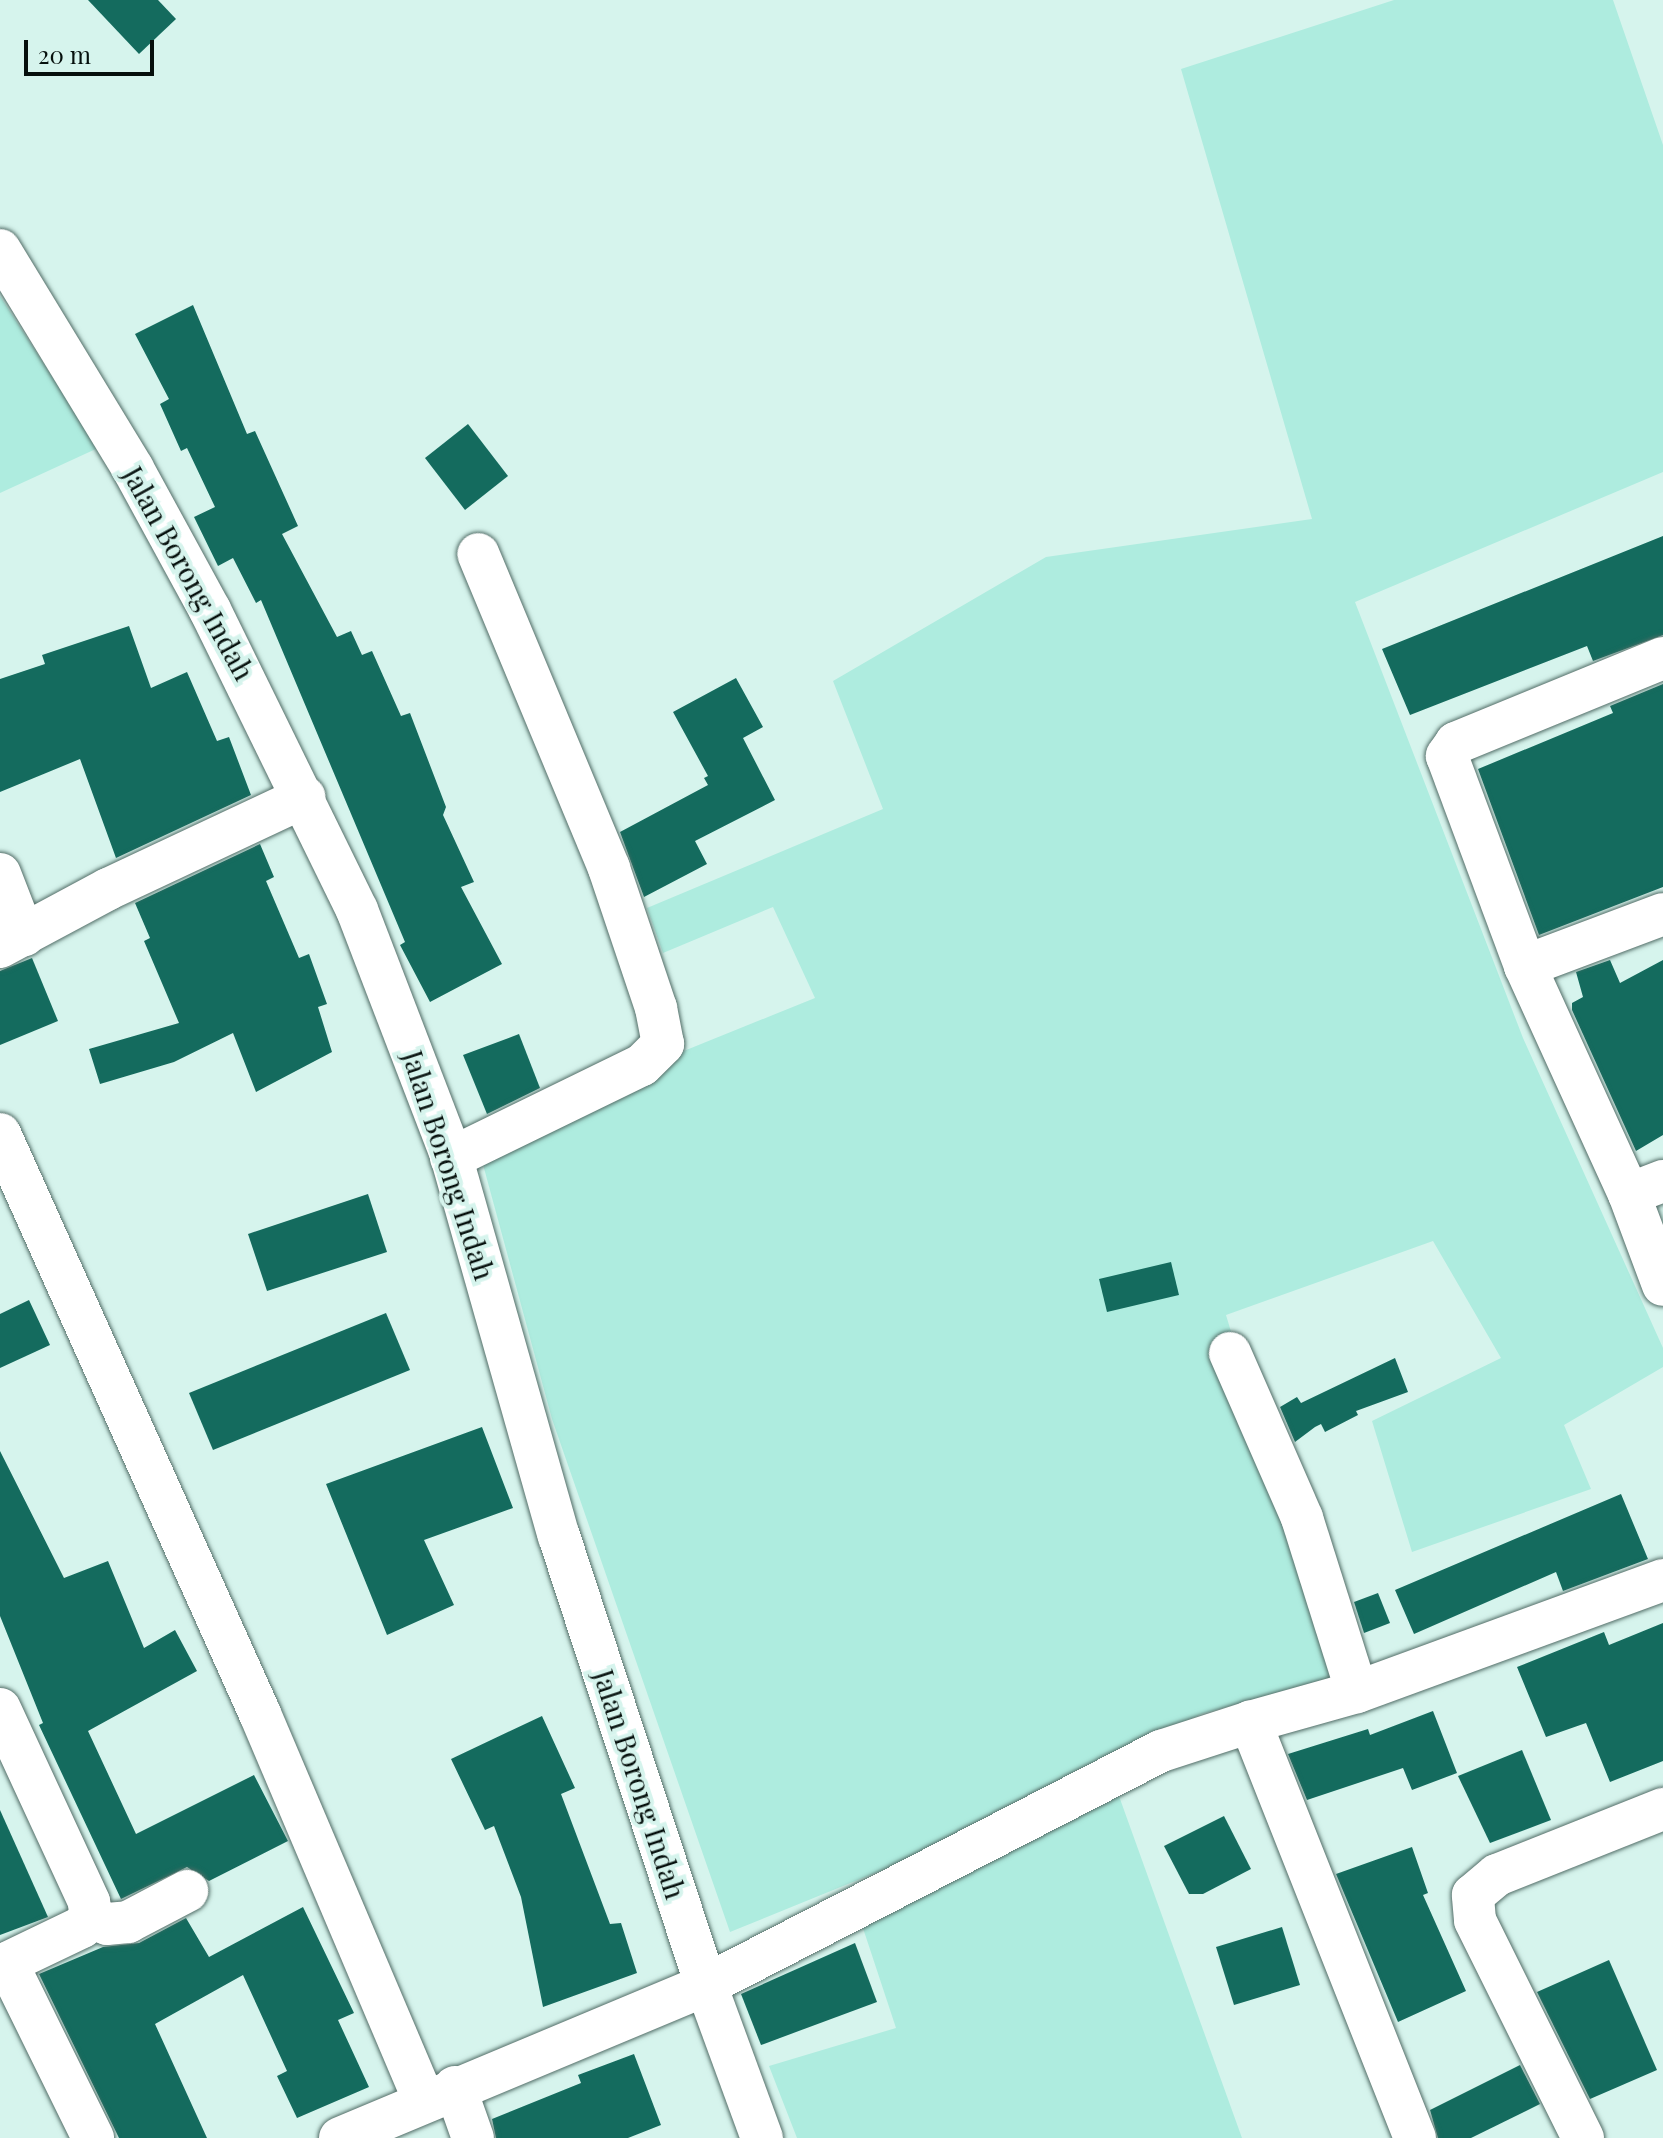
<!DOCTYPE html>
<html>
<head>
<meta charset="utf-8">
<style>
  body { margin:0 }
  #map { position:relative; width:1663px; height:2138px; overflow:hidden; background:#d6f4ed; font-family:"Playfair Display",serif }
  div>[style] { position:absolute }
  .green>* { inset:0; background:#aeecdf }
  .building>* { inset:0; background:#146b5e }
  .roads { filter:drop-shadow(0 0 2px #526d67) drop-shadow(0 0 2px #526d67) }
  .street>* { height:42px; margin:-21px; padding:0 21px; transform-origin:21px; border-radius:21px; background:#fff }
  span { translate:-50% -50%; white-space:nowrap; text-align:center; line-height:1.15; -webkit-text-stroke:8px #d6f4ed; paint-order:stroke }
  .street-label { font-size:28px; color:#06100d }
  .scale { position:absolute; left:24px; top:40px; width:130px; height:36px; box-sizing:border-box; border:4px solid #06100d; border-top:0; padding-left:10px; font-size:24px; line-height:28px; white-space:nowrap; color:#06100d; -webkit-text-stroke:6px #d6f4ed; paint-order:stroke }
</style>
</head>
<body>
<div id="map">
  <div class="green">
    <i style="clip-path:polygon(1394px 0,1613px 0,1663px 145px,1663px 472px,1355px 602px,1523px 1038px,1663px 1348px,1663px 1367px,1564px 1425px,1591px 1489px,1412px 1552px,1372px 1421px,1501px 1358px,1433px 1241px,1226px 1315px,1335px 1677px,1201px 1714px,934px 1849px,730px 1932px,552px 1419px,478px 1146px,664px 1059px,815px 998px,773px 907px,663px 953px,647px 908px,883px 809px,833px 681px,1046px 557px,1312px 519px,1181px 69px)"></i>
    <i style="clip-path:polygon(0 296px,98px 448px,0 493px)"></i>
    <i style="clip-path:polygon(1115px 1785px,1242px 2138px,797px 2138px,769px 2066px,896px 2028px,857px 1910px)"></i>
  </div>
  <div class="building">
    <i style="clip-path:polygon(88px 0,158px 0,176px 19px,139px 54px)"></i>
    <i style="clip-path:polygon(193px 305px,247px 434px,255px 431px,298px 526px,282px 534px,337px 637px,351px 631px,362px 655px,372px 651px,401px 716px,410px 713px,446px 807px,443px 815px,474px 882px,461px 887px,502px 964px,430px 1002px,400px 945px,405px 942px,261px 600px,256px 603px,233px 558px,218px 566px,194px 517px,215px 507px,187px 448px,181px 451px,160px 404px,169px 399px,135px 334px)"></i>
    <i style="clip-path:polygon(468px 424px,508px 476px,465px 510px,425px 458px)"></i>
    <i style="clip-path:polygon(1663px 536px,1663px 635px,1593px 661px,1587px 646px,1410px 715px,1382px 649px)"></i>
    <i style="clip-path:polygon(129px 626px,151px 688px,187px 672px,217px 741px,229px 737px,251px 795px,116px 858px,80px 759px,0 792px,0 679px,45px 664px,42px 655px)"></i>
    <i style="clip-path:polygon(736px 678px,763px 727px,743px 738px,775px 800px,695px 841px,707px 864px,644px 897px,620px 832px,708px 785px,704px 778px,708px 776px,673px 712px)"></i>
    <i style="clip-path:polygon(1663px 684px,1663px 887px,1539px 935px,1478px 769px,1613px 713px,1610px 706px)"></i>
    <i style="clip-path:polygon(260px 844px,274px 877px,266px 881px,299px 958px,309px 954px,327px 1004px,318px 1007px,332px 1052px,256px 1092px,233px 1033px,174px 1062px,100px 1084px,89px 1049px,179px 1023px,144px 941px,150px 938px,135px 903px)"></i>
    <i style="clip-path:polygon(32px 958px,58px 1021px,0 1045px,0 971px)"></i>
    <i style="clip-path:polygon(1610px 960px,1620px 983px,1663px 960px,1663px 1135px,1636px 1151px,1572px 1010px,1572px 1003px,1583px 997px,1576px 972px)"></i>
    <i style="clip-path:polygon(519px 1034px,540px 1088px,487px 1114px,463px 1055px)"></i>
    <i style="clip-path:polygon(368px 1194px,387px 1252px,267px 1291px,248px 1234px)"></i>
    <i style="clip-path:polygon(1171px 1262px,1179px 1295px,1107px 1312px,1099px 1279px)"></i>
    <i style="clip-path:polygon(29px 1300px,50px 1345px,0 1368px,0 1314px)"></i>
    <i style="clip-path:polygon(386px 1313px,410px 1370px,213px 1450px,189px 1393px)"></i>
    <i style="clip-path:polygon(1395px 1358px,1408px 1392px,1356px 1411px,1358px 1415px,1325px 1432px,1321px 1424px,1315px 1427px,1295px 1442px,1280px 1407px,1297px 1397px,1301px 1403px)"></i>
    <i style="clip-path:polygon(482px 1427px,513px 1508px,424px 1540px,454px 1605px,387px 1635px,326px 1484px)"></i>
    <i style="clip-path:polygon(0 1451px,64px 1578px,108px 1561px,144px 1648px,175px 1630px,197px 1671px,88px 1731px,136px 1834px,254px 1775px,288px 1841px,209px 1881px,187px 1867px,121px 1899px,39px 1725px,43px 1723px,0 1616px)"></i>
    <i style="clip-path:polygon(1621px 1494px,1648px 1559px,1563px 1591px,1556px 1572px,1414px 1634px,1395px 1590px)"></i>
    <i style="clip-path:polygon(1378px 1593px,1390px 1623px,1364px 1633px,1354px 1602px)"></i>
    <i style="clip-path:polygon(1663px 1623px,1663px 1761px,1610px 1782px,1586px 1723px,1546px 1737px,1517px 1667px,1604px 1632px,1609px 1645px)"></i>
    <i style="clip-path:polygon(1433px 1711px,1457px 1773px,1412px 1790px,1403px 1768px,1307px 1800px,1288px 1754px,1368px 1729px,1370px 1735px)"></i>
    <i style="clip-path:polygon(542px 1716px,575px 1788px,561px 1794px,610px 1924px,621px 1923px,637px 1973px,543px 2007px,521px 1897px,494px 1826px,485px 1830px,451px 1759px)"></i>
    <i style="clip-path:polygon(1522px 1750px,1551px 1820px,1490px 1843px,1458px 1776px)"></i>
    <i style="clip-path:polygon(0 1810px,48px 1917px,0 1935px)"></i>
    <i style="clip-path:polygon(1224px 1816px,1251px 1869px,1203px 1894px,1189px 1894px,1164px 1846px)"></i>
    <i style="clip-path:polygon(1412px 1847px,1428px 1893px,1423px 1895px,1466px 1991px,1398px 2022px,1336px 1874px)"></i>
    <i style="clip-path:polygon(303px 1907px,354px 2013px,338px 2020px,369px 2087px,297px 2118px,277px 2076px,287px 2071px,243px 1975px,155px 2024px,207px 2138px,119px 2138px,39px 1974px,103px 1947px,139px 1943px,186px 1918px,209px 1957px)"></i>
    <i style="clip-path:polygon(1282px 1927px,1300px 1985px,1234px 2005px,1216px 1947px)"></i>
    <i style="clip-path:polygon(855px 1943px,877px 2002px,761px 2045px,741px 1994px)"></i>
    <i style="clip-path:polygon(1609px 1960px,1657px 2070px,1590px 2099px,1537px 1992px)"></i>
    <i style="clip-path:polygon(634px 2054px,661px 2125px,628px 2138px,496px 2138px,492px 2119px,581px 2083px,578px 2075px)"></i>
    <i style="clip-path:polygon(1520px 2065px,1540px 2104px,1471px 2138px,1438px 2138px,1430px 2110px)"></i>
  </div>
  <div class="roads">
    <div class="street">
      <i style="left:0;top:250px;width:256px;rotate:58.7deg"></i>
      <i style="left:133px;top:469px;width:161px;rotate:61.4deg"></i>
      <i style="left:210px;top:610px;width:334px;rotate:63.9deg"></i>
      <i style="left:357px;top:910px;width:259px;rotate:69deg"></i>
      <i style="left:450px;top:1152px;width:399px;rotate:74.2deg"></i>
      <i style="left:559px;top:1536px;width:472px;rotate:71.9deg"></i>
      <i style="left:706px;top:1985px;width:163px;rotate:69.9deg"></i>
      <i style="left:1663px;top:658px;width:224px;rotate:157.7deg"></i>
      <i style="left:1456px;top:743px;width:16px;rotate:125deg"></i>
      <i style="left:1447px;top:756px;width:224px;rotate:69.6deg"></i>
      <i style="left:1525px;top:966px;width:251px;rotate:65.5deg"></i>
      <i style="left:1629px;top:1194px;width:97px;rotate:69.5deg"></i>
      <i style="left:0;top:874px;width:66px;rotate:68.8deg"></i>
      <i style="left:0;top:947px;width:123px;rotate:-28.2deg"></i>
      <i style="left:108px;top:889px;width:217px;rotate:-25.1deg"></i>
      <i style="left:1525px;top:966px;width:147px;rotate:-20.6deg"></i>
      <i style="left:0;top:1134px;width:636px;rotate:65.85deg"></i>
      <i style="left:260px;top:1714px;width:420px;rotate:67deg"></i>
      <i style="left:451px;top:1158px;width:212px;rotate:-26deg"></i>
      <i style="left:642px;top:1065px;width:30px;rotate:-45deg"></i>
      <i style="left:663px;top:1044px;width:37px;rotate:-101deg"></i>
      <i style="left:656px;top:1008px;width:148px;rotate:-108.6deg"></i>
      <i style="left:609px;top:868px;width:340px;rotate:-112.6deg"></i>
      <i style="left:1629px;top:1194px;width:36px;rotate:-21deg"></i>
      <i style="left:1230px;top:1353px;width:180px;rotate:66.4deg"></i>
      <i style="left:1302px;top:1518px;width:182px;rotate:72.5deg"></i>
      <i style="left:0;top:1709px;width:213px;rotate:65.2deg"></i>
      <i style="left:89px;top:1902px;width:15px;rotate:86deg"></i>
      <i style="left:90px;top:1917px;width:13px;rotate:129deg"></i>
      <i style="left:82px;top:1927px;width:83px;rotate:154.4deg"></i>
      <i style="left:7px;top:1963px;width:195px;rotate:63.8deg"></i>
      <i style="left:90px;top:1917px;width:18px;rotate:22deg"></i>
      <i style="left:107px;top:1924px;width:21px;rotate:-5deg"></i>
      <i style="left:128px;top:1922px;width:67px;rotate:-27.7deg"></i>
      <i style="left:455px;top:2087px;width:54px;rotate:70.6deg"></i>
      <i style="left:340px;top:2138px;width:397px;rotate:-22.7deg"></i>
      <i style="left:706px;top:1985px;width:512px;rotate:-27.22deg"></i>
      <i style="left:1161px;top:1751px;width:94px;rotate:-18deg"></i>
      <i style="left:1415px;top:2138px;width:448px;rotate:-111.6deg"></i>
      <i style="left:1250px;top:1722px;width:111px;rotate:-15.7deg"></i>
      <i style="left:1357px;top:1692px;width:326px;rotate:-20.1deg"></i>
      <i style="left:1583px;top:2138px;width:243px;rotate:-116.4deg"></i>
      <i style="left:1475px;top:1920px;width:25px;rotate:-95deg"></i>
      <i style="left:1473px;top:1895px;width:31px;rotate:-40deg"></i>
      <i style="left:1497px;top:1875px;width:179px;rotate:-21.7deg"></i>
    </div>
  </div>
  <div class="street-label">
    <span style="left:189px;top:573px;rotate:61deg">Jalan Borong Indah</span>
    <span style="left:449px;top:1165px;rotate:72deg">Jalan Borong Indah</span>
    <span style="left:640px;top:1784px;rotate:72deg">Jalan Borong Indah</span>
  </div>
  <div class="scale">20 m</div>
</div>
</body>
</html>
